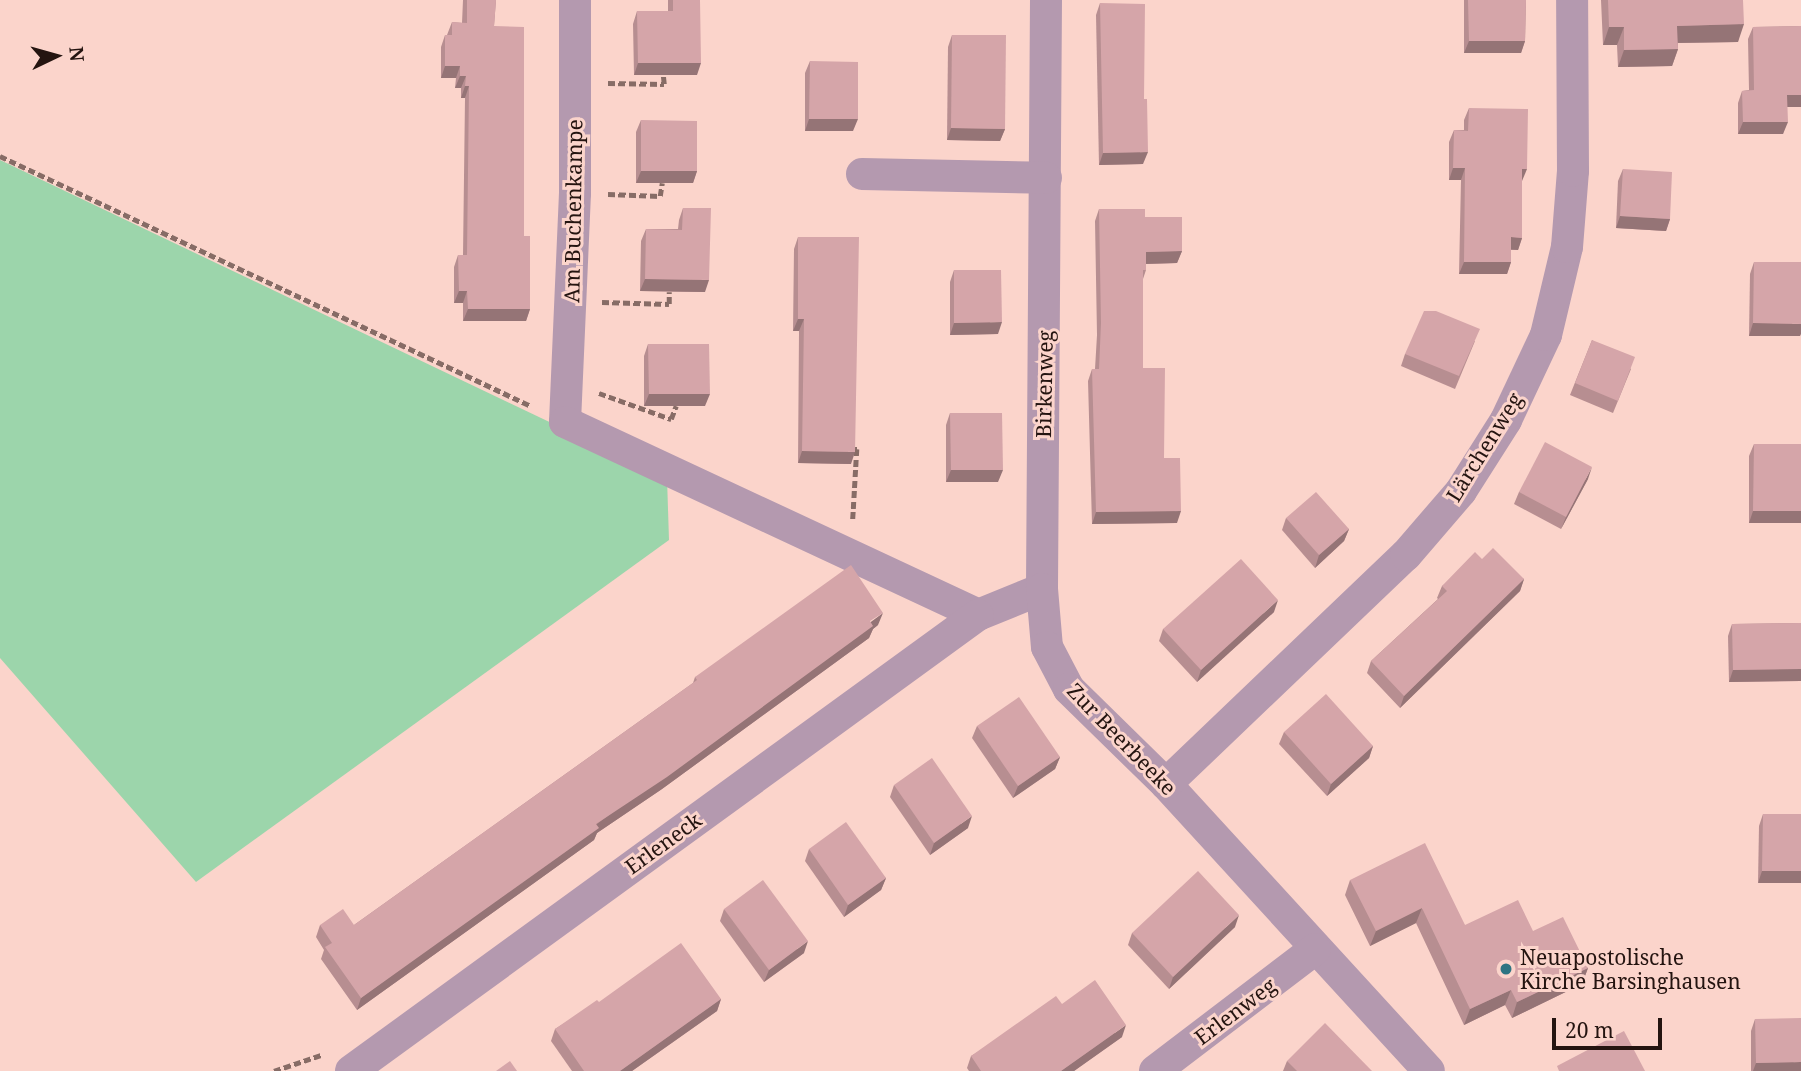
<!DOCTYPE html>
<html>
<head>
<meta charset="utf-8">
<style>
  body { margin:0 }
  #map { position:relative; width:1801px; height:1071px; overflow:hidden; background:#fbd4cb; font-family:"Noto Serif",serif }
  div>[style] { position:absolute }
  .green>* { inset:0; background:#9cd5ab }
  .path>* { height:4.5px; margin-top:-2.25px; transform-origin:0; background:repeating-linear-gradient(90deg,#876c66 0 7px,transparent 0 10.5px) }
  .street>* { height:32px; margin:-16px; padding:0 16px; transform-origin:16px; border-radius:16px; background:#b499af }
  .wall>* { inset:0; background:#b78e91 }
  .shaded-wall>* { inset:0; background:#957476 }
  .building>* { inset:0; background:#d5a5a9 }
  .dots>* { width:19px; height:19px; translate:-50% -50%; box-sizing:border-box; border:4px solid #fbd4cb; border-radius:50% }
  span { translate:-50% -50%; white-space:nowrap; text-align:center; line-height:1.15; -webkit-text-stroke:6px #fbd4cb; paint-order:stroke }
  .street-label { font-size:21px; color:#241410 }
  .poi-label { font-size:21px; color:#241410 }
  .left { translate:0 -50%; text-align:left }
  .north { position:absolute; left:21px; top:21px; width:70px; height:70px; -webkit-text-stroke:5px #fbd4cb; paint-order:stroke; rotate:85deg; font-size:19px; font-weight:700; line-height:28px; text-align:center; color:#241410 }
  .north::after { content:''; display:block; margin:auto; width:24px; height:32px; background:#241410; clip-path:polygon(50% 0,100% 100%,50% 72%,0 100%) }
  .scale { position:absolute; left:1552px; top:1018px; width:110px; height:32px; box-sizing:border-box; border:4px solid #241410; border-top:0; padding-left:9px; font-size:21px; line-height:24px; white-space:nowrap; color:#241410; -webkit-text-stroke:5px #fbd4cb; paint-order:stroke }
</style>
</head>
<body>
<div id="map">
  <div class="green">
    <i style="clip-path:polygon(0 160px,667px 478px,669px 540px,196px 882px,0 658px)"></i>
  </div>
  <div class="path">
    <i style="left:608px;top:83px;width:56px;rotate:1deg"></i>
    <i style="left:664px;top:84px;width:10px;rotate:-96deg"></i>
    <i style="left:0;top:156px;width:587px;rotate:25.21deg"></i>
    <i style="left:608px;top:194px;width:52px;rotate:2.2deg"></i>
    <i style="left:660px;top:196px;width:13px;rotate:-81deg"></i>
    <i style="left:602px;top:302px;width:67px;rotate:1.7deg"></i>
    <i style="left:669px;top:304px;width:12px;rotate:-90deg"></i>
    <i style="left:599px;top:393px;width:77px;rotate:19.9deg"></i>
    <i style="left:671px;top:419px;width:14px;rotate:-69deg"></i>
    <i style="left:852px;top:449px;width:5px"></i>
    <i style="left:857px;top:449px;width:70px;rotate:93.3deg"></i>
    <i style="left:274px;top:1071px;width:50px;rotate:-18.8deg"></i>
  </div>
  <div class="street">
    <i style="left:575px;top:0;width:193px;rotate:90deg"></i>
    <i style="left:575px;top:193px;width:229px;rotate:92.5deg"></i>
    <i style="left:565px;top:422px;width:456px;rotate:25deg"></i>
    <i style="left:978px;top:615px;width:69px;rotate:-22.1deg"></i>
    <i style="left:1046px;top:0;width:589px;rotate:90.39deg"></i>
    <i style="left:1042px;top:589px;width:58px;rotate:85.1deg"></i>
    <i style="left:1047px;top:647px;width:47px;rotate:62.4deg"></i>
    <i style="left:1069px;top:689px;width:136px;rotate:44.4deg"></i>
    <i style="left:1166px;top:784px;width:389px;rotate:47.5deg"></i>
    <i style="left:862px;top:174px;width:184px;rotate:1.2deg"></i>
    <i style="left:1166px;top:784px;width:332px;rotate:-43.7deg"></i>
    <i style="left:1406px;top:555px;width:84px;rotate:-49.3deg"></i>
    <i style="left:1461px;top:491px;width:84px;rotate:-57.6deg"></i>
    <i style="left:1506px;top:420px;width:94px;rotate:-64.8deg"></i>
    <i style="left:1546px;top:335px;width:90px;rotate:-76.6deg"></i>
    <i style="left:1567px;top:247px;width:76px;rotate:-85.5deg"></i>
    <i style="left:1573px;top:171px;width:171px;rotate:-90.3deg"></i>
    <i style="left:351px;top:1071px;width:775px;rotate:-36.03deg"></i>
    <i style="left:1155px;top:1071px;width:201px;rotate:-37.3deg"></i>
  </div>
  <div class="wall">
    <i style="clip-path:polygon(463px 0,496px 0,494px 26px,524px 236px,530px 309px,526px 321px,463px 321px,463px 303px,454px 303px,454px 267px,458px 255px,463px 255px,465px 98px,461px 98px,461px 88px,455px 88px,456px 78px,441px 78px,441px 47px,445px 35px,447px 35px,452px 22px,462px 23px)"></i>
    <i style="clip-path:polygon(668px 0,700px 0,697px 75px,634px 75px,633px 24px,637px 11px,668px 11px)"></i>
    <i style="clip-path:polygon(1464px 0,1526px 0,1525px 41px,1521px 53px,1464px 53px)"></i>
    <i style="clip-path:polygon(1601px 0,1743px 0,1738px 42px,1678px 43px,1678px 49px,1672px 66px,1618px 67px,1617px 45px,1603px 45px)"></i>
    <i style="clip-path:polygon(1100px 3px,1143px 164px,1099px 165px,1096px 15px)"></i>
    <i style="clip-path:polygon(1801px 26px,1801px 107px,1787px 107px,1783px 134px,1738px 134px,1738px 103px,1742px 91px,1749px 90px,1748px 39px,1753px 27px)"></i>
    <i style="clip-path:polygon(952px 35px,1005px 129px,1000px 141px,947px 140px,948px 47px)"></i>
    <i style="clip-path:polygon(810px 61px,853px 131px,805px 131px,805px 73px)"></i>
    <i style="clip-path:polygon(1469px 108px,1522px 181px,1522px 238px,1518px 250px,1511px 250px,1511px 262px,1507px 274px,1459px 274px,1461px 180px,1449px 180px,1449px 142px,1454px 130px,1464px 130px,1464px 120px)"></i>
    <i style="clip-path:polygon(641px 120px,697px 171px,693px 183px,636px 183px,636px 132px)"></i>
    <i style="clip-path:polygon(1623px 169px,1670px 219px,1666px 231px,1616px 228px,1618px 181px)"></i>
    <i style="clip-path:polygon(683px 208px,705px 292px,640px 291px,641px 241px,646px 229px,678px 229px,679px 220px)"></i>
    <i style="clip-path:polygon(1099px 209px,1145px 217px,1182px 251px,1177px 263px,1146px 264px,1146px 270px,1143px 279px,1143px 368px,1164px 458px,1177px 523px,1092px 524px,1088px 381px,1092px 369px,1095px 369px,1097px 335px,1095px 221px)"></i>
    <i style="clip-path:polygon(798px 237px,851px 464px,798px 463px,799px 331px,793px 331px,794px 249px)"></i>
    <i style="clip-path:polygon(1754px 262px,1800px 336px,1749px 336px,1750px 274px)"></i>
    <i style="clip-path:polygon(954px 270px,998px 334px,950px 335px,950px 282px)"></i>
    <i style="clip-path:polygon(1592px 340px,1631px 369px,1613px 413px,1570px 395px)"></i>
    <i style="clip-path:polygon(1475px 341px,1455px 389px,1401px 366px,1405px 354px)"></i>
    <i style="clip-path:polygon(648px 344px,705px 406px,644px 406px,644px 356px)"></i>
    <i style="clip-path:polygon(950px 413px,998px 482px,946px 482px,946px 425px)"></i>
    <i style="clip-path:polygon(1754px 444px,1801px 444px,1801px 523px,1749px 523px,1749px 456px)"></i>
    <i style="clip-path:polygon(1588px 479px,1561px 529px,1514px 504px,1519px 492px)"></i>
    <i style="clip-path:polygon(1286px 518px,1349px 529px,1344px 541px,1315px 568px,1282px 530px)"></i>
    <i style="clip-path:polygon(1482px 559px,1524px 579px,1520px 591px,1400px 708px,1367px 673px,1371px 661px,1438px 599px,1437px 598px,1442px 586px)"></i>
    <i style="clip-path:polygon(1274px 612px,1197px 682px,1159px 641px,1163px 629px)"></i>
    <i style="clip-path:polygon(1801px 623px,1801px 681px,1729px 682px,1728px 636px,1732px 624px)"></i>
    <i style="clip-path:polygon(878px 625px,873px 629px,869px 638px,662px 789px,597px 833px,594px 840px,357px 1010px,321px 959px,324px 950px,316px 937px,320px 925px,354px 925px,693px 683px,695px 677px)"></i>
    <i style="clip-path:polygon(977px 726px,1060px 757px,1055px 769px,1013px 798px,972px 738px)"></i>
    <i style="clip-path:polygon(1284px 732px,1373px 746px,1369px 758px,1327px 796px,1279px 744px)"></i>
    <i style="clip-path:polygon(894px 785px,968px 828px,930px 855px,890px 797px)"></i>
    <i style="clip-path:polygon(1763px 814px,1801px 814px,1758px 883px,1759px 826px)"></i>
    <i style="clip-path:polygon(809px 849px,886px 878px,881px 890px,844px 917px,805px 861px)"></i>
    <i style="clip-path:polygon(1350px 880px,1465px 925px,1533px 931px,1588px 968px,1582px 984px,1512px 1018px,1505px 1005px,1464px 1025px,1416px 923px,1370px 946px,1345px 895px)"></i>
    <i style="clip-path:polygon(724px 909px,804px 953px,764px 982px,720px 921px)"></i>
    <i style="clip-path:polygon(1235px 927px,1169px 989px,1128px 945px,1132px 933px)"></i>
    <i style="clip-path:polygon(721px 999px,717px 1011px,632px 1071px,572px 1071px,551px 1041px,555px 1029px,599px 1002px)"></i>
    <i style="clip-path:polygon(1062px 1004px,1122px 1037px,1074px 1071px,969px 1071px,967px 1068px,971px 1056px)"></i>
    <i style="clip-path:polygon(1755px 1019px,1801px 1071px,1751px 1071px,1751px 1031px)"></i>
    <i style="clip-path:polygon(1287px 1061px,1372px 1071px,1283px 1071px)"></i>
  </div>
  <div class="shaded-wall">
    <i style="clip-path:polygon(1744px 24px,1738px 42px,1671px 43px,1677px 26px)"></i>
    <i style="clip-path:polygon(1609px 27px,1624px 27px,1617px 45px,1603px 45px)"></i>
    <i style="clip-path:polygon(1469px 41px,1525px 41px,1521px 53px,1464px 53px)"></i>
    <i style="clip-path:polygon(1678px 49px,1672px 66px,1618px 67px,1624px 50px)"></i>
    <i style="clip-path:polygon(638px 63px,701px 63px,697px 75px,634px 75px)"></i>
    <i style="clip-path:polygon(445px 66px,460px 66px,456px 78px,441px 78px)"></i>
    <i style="clip-path:polygon(460px 76px,466px 76px,461px 88px,455px 88px)"></i>
    <i style="clip-path:polygon(465px 86px,469px 86px,465px 98px,461px 98px)"></i>
    <i style="clip-path:polygon(1787px 95px,1801px 95px,1801px 107px,1783px 107px)"></i>
    <i style="clip-path:polygon(809px 119px,858px 119px,853px 131px,805px 131px)"></i>
    <i style="clip-path:polygon(1743px 122px,1788px 122px,1783px 134px,1738px 134px)"></i>
    <i style="clip-path:polygon(951px 128px,1005px 129px,1000px 141px,947px 140px)"></i>
    <i style="clip-path:polygon(1148px 152px,1143px 164px,1099px 165px,1103px 153px)"></i>
    <i style="clip-path:polygon(1453px 168px,1465px 168px,1461px 180px,1449px 180px)"></i>
    <i style="clip-path:polygon(1522px 169px,1527px 169px,1522px 181px)"></i>
    <i style="clip-path:polygon(641px 171px,697px 171px,693px 183px,636px 183px)"></i>
    <i style="clip-path:polygon(1620px 216px,1670px 219px,1666px 231px,1616px 228px)"></i>
    <i style="clip-path:polygon(1511px 237px,1522px 238px,1518px 250px,1507px 249px)"></i>
    <i style="clip-path:polygon(1182px 251px,1177px 263px,1142px 264px,1146px 252px)"></i>
    <i style="clip-path:polygon(1464px 262px,1511px 262px,1507px 274px,1459px 274px)"></i>
    <i style="clip-path:polygon(645px 279px,709px 280px,705px 292px,640px 291px)"></i>
    <i style="clip-path:polygon(459px 291px,467px 291px,463px 303px,454px 303px)"></i>
    <i style="clip-path:polygon(468px 309px,530px 309px,526px 321px,463px 321px)"></i>
    <i style="clip-path:polygon(798px 319px,804px 319px,799px 331px,793px 331px)"></i>
    <i style="clip-path:polygon(1002px 322px,998px 334px,950px 335px,954px 323px)"></i>
    <i style="clip-path:polygon(1753px 323px,1801px 324px,1801px 334px,1800px 336px,1749px 336px)"></i>
    <i style="clip-path:polygon(649px 394px,710px 394px,705px 406px,644px 406px)"></i>
    <i style="clip-path:polygon(802px 451px,855px 452px,851px 464px,798px 463px)"></i>
    <i style="clip-path:polygon(1592px 467px,1588px 479px,1561px 529px,1566px 517px)"></i>
    <i style="clip-path:polygon(951px 470px,1003px 470px,998px 482px,946px 482px)"></i>
    <i style="clip-path:polygon(1181px 511px,1177px 523px,1092px 524px,1096px 512px)"></i>
    <i style="clip-path:polygon(1753px 511px,1801px 511px,1801px 523px,1749px 523px)"></i>
    <i style="clip-path:polygon(1349px 529px,1344px 541px,1315px 568px,1319px 555px)"></i>
    <i style="clip-path:polygon(1524px 579px,1520px 591px,1400px 708px,1404px 696px)"></i>
    <i style="clip-path:polygon(1278px 600px,1274px 612px,1197px 682px,1201px 670px)"></i>
    <i style="clip-path:polygon(883px 613px,878px 625px,873px 629px,869px 638px,662px 789px,597px 833px,594px 840px,357px 1010px,361px 998px)"></i>
    <i style="clip-path:polygon(1801px 669px,1801px 681px,1729px 682px,1733px 670px)"></i>
    <i style="clip-path:polygon(1373px 746px,1369px 758px,1327px 796px,1331px 784px)"></i>
    <i style="clip-path:polygon(1060px 757px,1055px 769px,1013px 798px,1018px 786px)"></i>
    <i style="clip-path:polygon(972px 816px,968px 828px,930px 855px,934px 843px)"></i>
    <i style="clip-path:polygon(1762px 871px,1801px 871px,1801px 883px,1758px 883px)"></i>
    <i style="clip-path:polygon(886px 878px,881px 890px,844px 917px,848px 905px)"></i>
    <i style="clip-path:polygon(1422px 908px,1416px 923px,1370px 946px,1376px 931px)"></i>
    <i style="clip-path:polygon(1239px 915px,1235px 927px,1169px 989px,1173px 977px)"></i>
    <i style="clip-path:polygon(808px 941px,804px 953px,764px 982px,769px 970px)"></i>
    <i style="clip-path:polygon(1588px 968px,1582px 984px,1512px 1018px,1517px 1002px)"></i>
    <i style="clip-path:polygon(1511px 990px,1505px 1005px,1464px 1025px,1470px 1009px)"></i>
    <i style="clip-path:polygon(721px 999px,717px 1011px,632px 1071px,620px 1071px)"></i>
    <i style="clip-path:polygon(1126px 1025px,1122px 1037px,1074px 1071px,1061px 1071px)"></i>
    <i style="clip-path:polygon(1801px 1062px,1801px 1071px,1753px 1071px,1756px 1063px)"></i>
  </div>
  <div class="building">
    <i style="clip-path:polygon(467px 0,496px 0,494px 26px,524px 27px,524px 236px,530px 236px,530px 309px,468px 309px,467px 291px,459px 291px,458px 255px,467px 255px,469px 86px,465px 86px,466px 76px,460px 76px,460px 66px,445px 66px,445px 35px,452px 35px,452px 22px,467px 23px)"></i>
    <i style="clip-path:polygon(673px 0,700px 0,701px 63px,638px 63px,637px 11px,673px 11px)"></i>
    <i style="clip-path:polygon(1468px 0,1526px 0,1525px 41px,1469px 41px)"></i>
    <i style="clip-path:polygon(1608px 0,1743px 0,1744px 24px,1677px 26px,1678px 49px,1624px 50px,1624px 27px,1609px 27px)"></i>
    <i style="clip-path:polygon(1100px 3px,1145px 4px,1144px 99px,1147px 99px,1148px 152px,1103px 153px)"></i>
    <i style="clip-path:polygon(1801px 26px,1801px 95px,1787px 95px,1788px 122px,1743px 122px,1742px 91px,1754px 90px,1753px 27px)"></i>
    <i style="clip-path:polygon(952px 35px,1006px 35px,1005px 129px,951px 128px)"></i>
    <i style="clip-path:polygon(810px 61px,858px 62px,858px 119px,809px 119px)"></i>
    <i style="clip-path:polygon(1469px 108px,1528px 109px,1527px 169px,1522px 169px,1522px 238px,1511px 237px,1511px 262px,1464px 262px,1465px 168px,1453px 168px,1454px 130px,1468px 131px)"></i>
    <i style="clip-path:polygon(641px 120px,697px 121px,697px 171px,641px 171px)"></i>
    <i style="clip-path:polygon(1623px 169px,1672px 172px,1670px 219px,1620px 216px)"></i>
    <i style="clip-path:polygon(683px 208px,711px 208px,709px 280px,645px 279px,646px 229px,682px 230px)"></i>
    <i style="clip-path:polygon(1099px 209px,1145px 209px,1145px 217px,1182px 217px,1182px 251px,1146px 252px,1146px 270px,1143px 270px,1143px 368px,1165px 368px,1164px 458px,1180px 458px,1181px 511px,1096px 512px,1092px 369px,1099px 369px,1101px 323px)"></i>
    <i style="clip-path:polygon(798px 237px,859px 237px,855px 452px,802px 451px,804px 319px,798px 319px)"></i>
    <i style="clip-path:polygon(1754px 262px,1801px 262px,1801px 324px,1753px 323px)"></i>
    <i style="clip-path:polygon(954px 270px,1001px 270px,1002px 322px,954px 323px)"></i>
    <i style="clip-path:polygon(1424px 311px,1436px 311px,1480px 329px,1459px 376px,1405px 354px)"></i>
    <i style="clip-path:polygon(1592px 340px,1635px 357px,1618px 401px,1575px 383px)"></i>
    <i style="clip-path:polygon(648px 344px,709px 344px,710px 394px,649px 394px)"></i>
    <i style="clip-path:polygon(950px 413px,1002px 413px,1003px 470px,951px 470px)"></i>
    <i style="clip-path:polygon(1545px 442px,1592px 467px,1566px 517px,1519px 492px)"></i>
    <i style="clip-path:polygon(1754px 444px,1801px 444px,1801px 511px,1753px 511px)"></i>
    <i style="clip-path:polygon(1316px 492px,1349px 529px,1319px 555px,1286px 518px)"></i>
    <i style="clip-path:polygon(1493px 548px,1524px 579px,1404px 696px,1371px 661px,1447px 591px,1442px 586px,1475px 552px,1482px 559px)"></i>
    <i style="clip-path:polygon(1241px 559px,1278px 600px,1201px 670px,1163px 629px)"></i>
    <i style="clip-path:polygon(851px 565px,883px 613px,870px 621px,873px 626px,667px 777px,596px 824px,599px 828px,361px 998px,325px 947px,332px 943px,320px 925px,343px 909px,354px 925px,697px 680px,695px 677px)"></i>
    <i style="clip-path:polygon(1801px 623px,1801px 669px,1733px 670px,1732px 624px)"></i>
    <i style="clip-path:polygon(1326px 694px,1373px 746px,1331px 784px,1284px 732px)"></i>
    <i style="clip-path:polygon(1019px 697px,1060px 757px,1018px 786px,977px 726px)"></i>
    <i style="clip-path:polygon(932px 758px,972px 816px,934px 843px,894px 785px)"></i>
    <i style="clip-path:polygon(1763px 814px,1801px 814px,1801px 871px,1762px 871px)"></i>
    <i style="clip-path:polygon(846px 822px,886px 878px,848px 905px,809px 849px)"></i>
    <i style="clip-path:polygon(1425px 843px,1465px 925px,1518px 900px,1533px 931px,1563px 917px,1588px 968px,1517px 1002px,1511px 990px,1470px 1009px,1422px 908px,1376px 931px,1350px 880px)"></i>
    <i style="clip-path:polygon(1198px 871px,1239px 915px,1173px 977px,1132px 933px)"></i>
    <i style="clip-path:polygon(763px 880px,808px 941px,769px 970px,724px 909px)"></i>
    <i style="clip-path:polygon(681px 943px,721px 999px,620px 1071px,584px 1071px,555px 1029px,597px 1000px,599px 1002px)"></i>
    <i style="clip-path:polygon(1095px 980px,1126px 1025px,1061px 1071px,981px 1071px,971px 1056px,1056px 996px,1062px 1004px)"></i>
    <i style="clip-path:polygon(1801px 1018px,1801px 1062px,1756px 1063px,1755px 1019px)"></i>
    <i style="clip-path:polygon(1325px 1023px,1372px 1071px,1297px 1071px,1287px 1061px)"></i>
    <i style="clip-path:polygon(1624px 1031px,1645px 1071px,1559px 1071px,1557px 1066px)"></i>
    <i style="clip-path:polygon(510px 1061px,517px 1071px,496px 1071px)"></i>
  </div>
  <div class="dots">
    <i style="left:1506px;top:969px;background:#2e7482"></i>
  </div>
  <div class="street-label">
    <span style="left:573px;top:211px;rotate:-89deg">Am Buchenkampe</span>
    <span style="left:1044px;top:384px;rotate:-89deg">Birkenweg</span>
    <span style="left:1484px;top:447px;rotate:-58deg">Lärchenweg</span>
    <span style="left:1122px;top:739px;rotate:46deg">Zur Beerbeeke</span>
    <span style="left:663px;top:843px;rotate:-36deg">Erleneck</span>
    <span style="left:1235px;top:1011px;rotate:-37deg">Erlenweg</span>
  </div>
  <div class="poi-label">
    <span class="left" style="left:1520px;top:969px">Neuapostolische<br>Kirche Barsinghausen</span>
  </div>
  <div class="north">N</div>
  <div class="scale">20 m</div>
</div>
</body>
</html>
